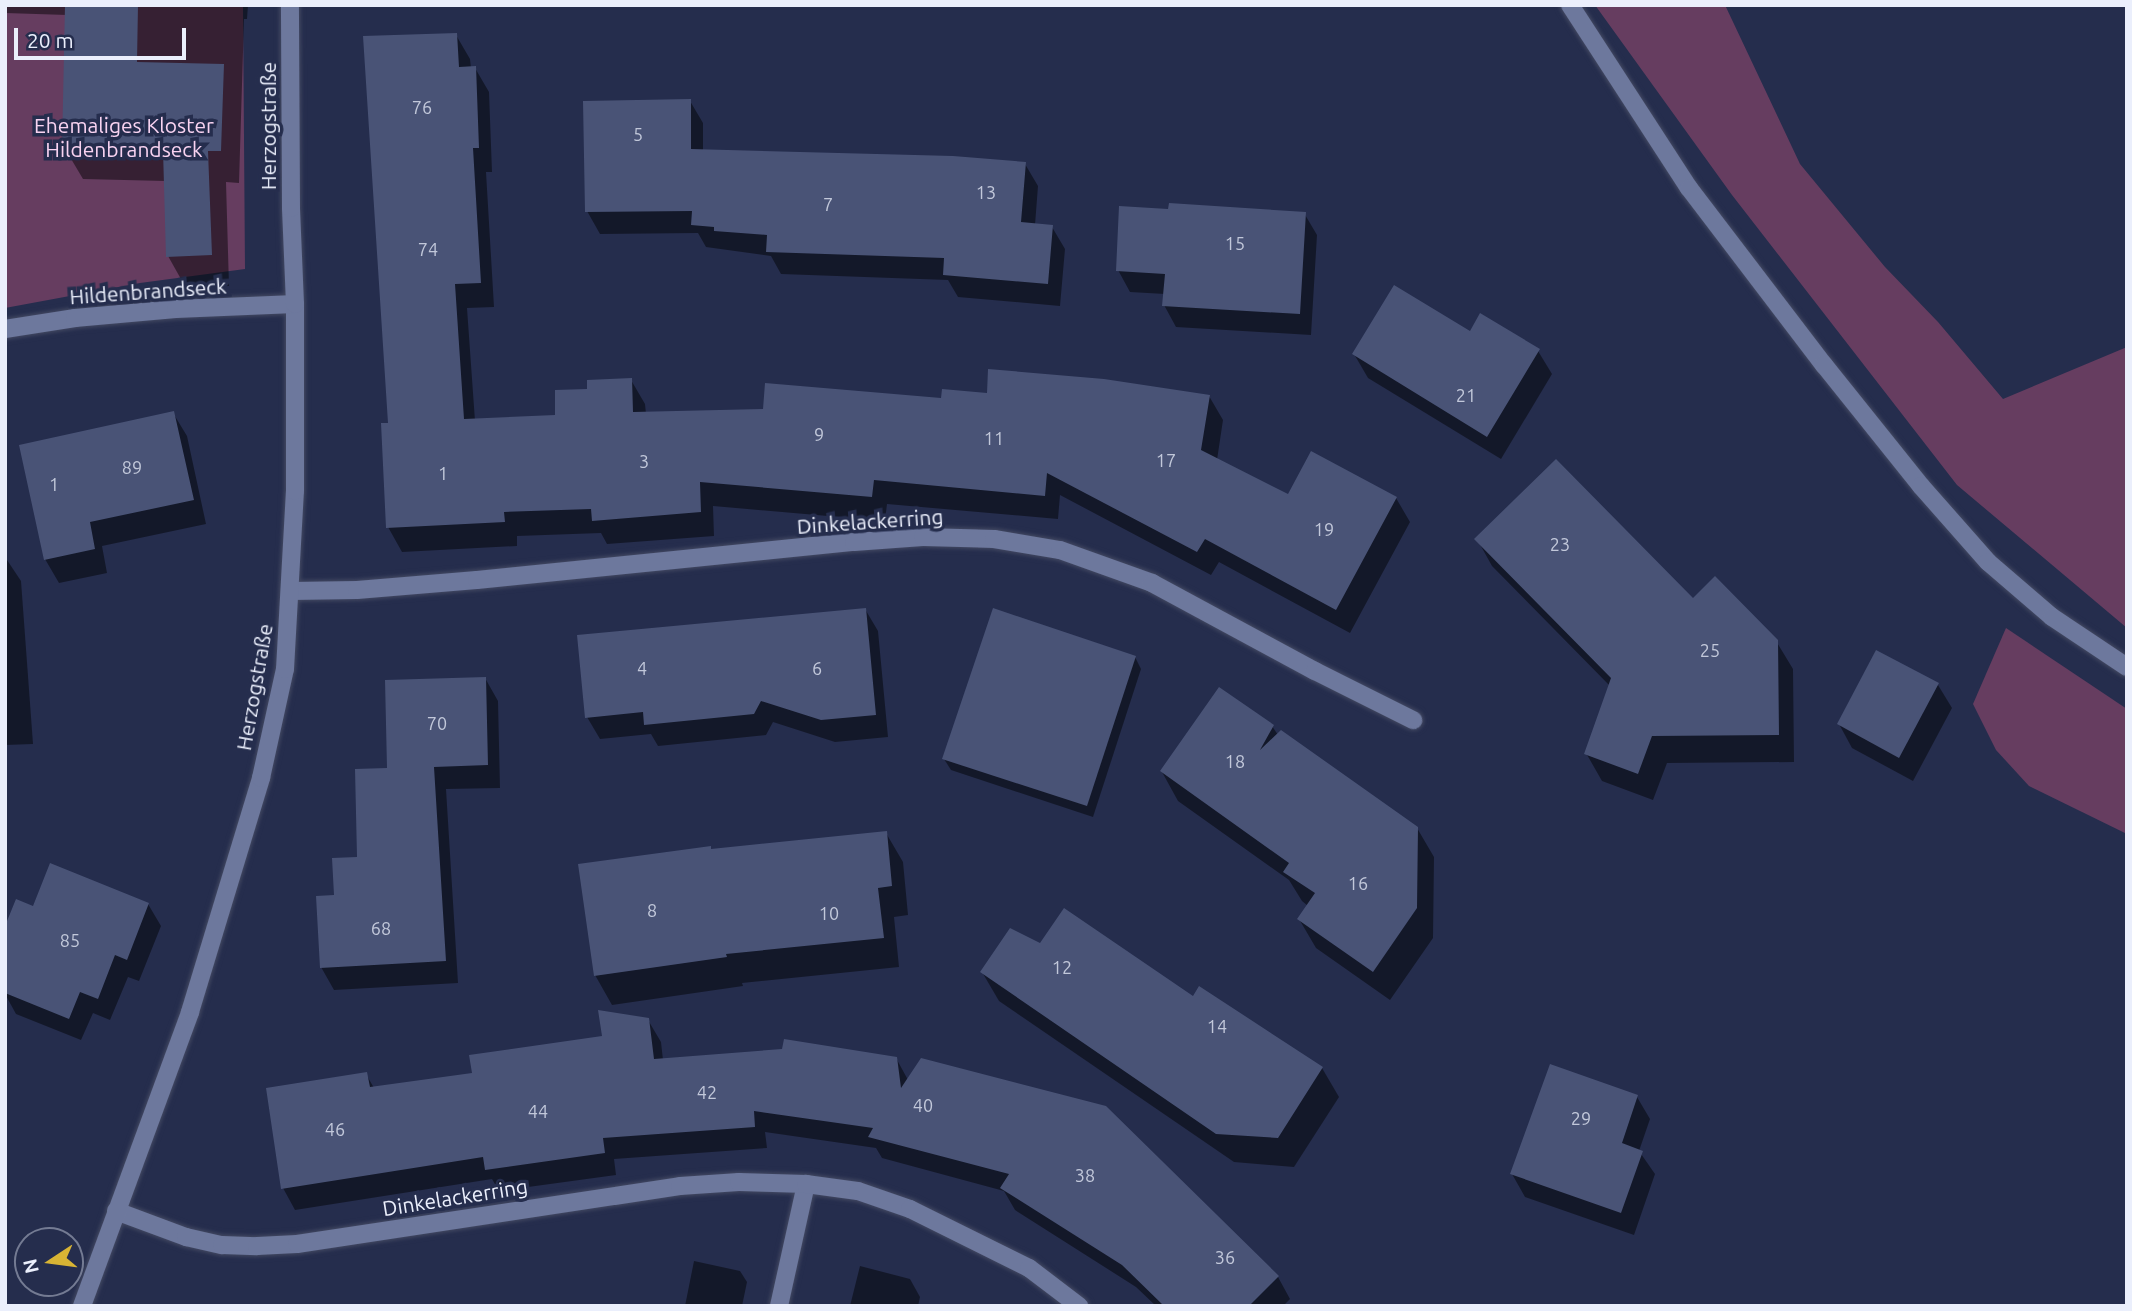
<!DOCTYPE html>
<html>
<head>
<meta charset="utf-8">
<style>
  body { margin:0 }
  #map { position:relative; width:2132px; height:1311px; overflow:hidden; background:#252d4d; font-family:Ubuntu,sans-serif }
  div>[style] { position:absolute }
  .green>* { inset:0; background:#663d60 }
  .shadow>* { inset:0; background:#0007 }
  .building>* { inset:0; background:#495376 }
  .roads { filter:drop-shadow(0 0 2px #434962) drop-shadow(0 0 2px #434962) }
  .lane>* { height:18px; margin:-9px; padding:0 9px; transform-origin:9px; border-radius:9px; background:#6d789d }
  .street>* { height:18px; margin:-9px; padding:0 9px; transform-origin:9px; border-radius:9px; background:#6d789d }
  .secondary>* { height:18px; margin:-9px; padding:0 9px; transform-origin:9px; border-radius:9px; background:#6d789d }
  span { translate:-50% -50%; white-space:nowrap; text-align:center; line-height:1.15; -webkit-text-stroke:7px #252d4d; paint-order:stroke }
  .number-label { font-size:18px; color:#c2c8da }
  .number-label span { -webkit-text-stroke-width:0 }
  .park-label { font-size:21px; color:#f8d3f1 }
  .street-label { font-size:21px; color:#ebeffc }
  .frame { position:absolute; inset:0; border:7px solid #ebeffc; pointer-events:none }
  .north { position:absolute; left:14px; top:1227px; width:70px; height:70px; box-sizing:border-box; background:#252d4d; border:2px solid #747b93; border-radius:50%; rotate:257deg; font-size:19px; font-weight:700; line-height:28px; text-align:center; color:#ebeffc }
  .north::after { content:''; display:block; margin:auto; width:24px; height:32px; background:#d8b434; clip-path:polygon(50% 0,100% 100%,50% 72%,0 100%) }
  .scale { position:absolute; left:14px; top:28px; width:172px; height:32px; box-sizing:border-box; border:4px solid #ebeffc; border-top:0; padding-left:9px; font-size:21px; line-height:24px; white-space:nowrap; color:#ebeffc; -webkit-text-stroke:5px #252d4d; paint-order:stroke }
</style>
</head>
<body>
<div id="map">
  <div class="green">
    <i style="clip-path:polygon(5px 5px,243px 5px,245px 269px,140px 283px,5px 308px)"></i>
    <i style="clip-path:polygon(1595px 5px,1725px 5px,1800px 164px,1885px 267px,1938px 322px,2003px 399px,2127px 347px,2127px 628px,1957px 485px,1732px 195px)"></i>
    <i style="clip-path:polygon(2006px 628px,2127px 709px,2127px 834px,2029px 786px,1996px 750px,1973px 704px)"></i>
  </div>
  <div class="shadow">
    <i style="clip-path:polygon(5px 5px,248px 5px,247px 19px,244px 19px,239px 183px,226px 182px,229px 286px,186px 288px,168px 256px,165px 181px,83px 179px,64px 147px,67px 15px,5px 13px)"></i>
    <i style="clip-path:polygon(456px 35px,470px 59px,471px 68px,475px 68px,489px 92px,492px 172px,486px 172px,494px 307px,467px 308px,475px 421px,557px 417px,588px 390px,631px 380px,645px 404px,646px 414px,765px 410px,988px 395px,1209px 396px,1223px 420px,1217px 460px,1289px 496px,1396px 498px,1410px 522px,1350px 633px,1219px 562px,1211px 575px,1060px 495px,1058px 519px,887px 504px,885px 521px,713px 506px,714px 536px,607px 544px,601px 533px,517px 536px,517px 546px,402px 552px,388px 527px,390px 425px)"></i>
    <i style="clip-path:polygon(690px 101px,703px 123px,703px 151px,1025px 164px,1038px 186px,1035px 225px,1052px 227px,1065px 249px,1060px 306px,958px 297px,948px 280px,781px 274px,771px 256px,706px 247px,698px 233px,600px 234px,587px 211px)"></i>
    <i style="clip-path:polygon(1304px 213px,1317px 235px,1311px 335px,1176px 327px,1164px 305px,1165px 294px,1130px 292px,1118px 270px)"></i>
    <i style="clip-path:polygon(1470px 333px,1538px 351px,1552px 374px,1501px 459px,1368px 378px,1354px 354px)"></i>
    <i style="clip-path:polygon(173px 413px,187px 436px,206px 524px,102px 546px,107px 573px,59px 583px,45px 559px)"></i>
    <i style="clip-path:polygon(1477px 539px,1693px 600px,1776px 641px,1793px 669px,1794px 762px,1667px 763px,1653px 800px,1602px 781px,1586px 753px,1610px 686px,1492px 566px)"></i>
    <i style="clip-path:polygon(5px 557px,21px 581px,33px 744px,5px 745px)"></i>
    <i style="clip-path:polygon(865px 609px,878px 631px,888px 737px,835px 742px,773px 722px,766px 735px,658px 746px,651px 734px,600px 739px,587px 717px)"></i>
    <i style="clip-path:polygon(1135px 657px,1141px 669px,1093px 817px,951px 770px,944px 759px)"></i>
    <i style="clip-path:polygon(485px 678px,498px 701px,500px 788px,446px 789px,458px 983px,334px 990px,321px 967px,336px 896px,359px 858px,389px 769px)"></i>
    <i style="clip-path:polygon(1938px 685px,1952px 708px,1913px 781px,1852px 748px,1839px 724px)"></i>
    <i style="clip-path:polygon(1272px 726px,1278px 735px,1417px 828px,1434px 857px,1433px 938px,1390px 1000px,1316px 948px,1299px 919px,1308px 906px,1302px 901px,1289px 880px,1178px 801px,1162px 772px)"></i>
    <i style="clip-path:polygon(886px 833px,903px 862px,908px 915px,894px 917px,899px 967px,742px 983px,743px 986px,612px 1005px,595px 975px,712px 851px)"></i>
    <i style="clip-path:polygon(148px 904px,161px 926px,139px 981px,128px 977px,110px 1020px,93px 1013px,81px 1040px,16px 1014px,5px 994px,5px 988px,34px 908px)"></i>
    <i style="clip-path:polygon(1041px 945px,1193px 998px,1322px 1068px,1339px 1097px,1294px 1167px,1234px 1162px,999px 1001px,982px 972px)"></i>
    <i style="clip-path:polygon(648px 1020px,661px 1042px,663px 1060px,896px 1058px,908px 1080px,1278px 1277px,1290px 1299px,1283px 1306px,1156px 1306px,1136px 1287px,1015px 1210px,1004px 1191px,882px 1158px,876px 1148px,765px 1132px,767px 1148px,614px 1159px,616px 1175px,499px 1191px,492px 1179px,295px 1210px,283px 1188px,366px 1074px,374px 1088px,474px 1074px,604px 1038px)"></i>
    <i style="clip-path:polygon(1637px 1097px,1650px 1119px,1639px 1151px,1655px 1174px,1634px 1235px,1525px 1197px,1512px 1174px)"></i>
    <i style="clip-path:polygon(694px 1261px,740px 1271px,747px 1282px,742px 1306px,685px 1306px)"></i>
    <i style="clip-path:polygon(860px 1266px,910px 1279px,920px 1297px,918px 1306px,850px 1306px)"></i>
  </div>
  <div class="building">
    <i style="clip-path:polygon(65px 5px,138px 5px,137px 62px,224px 64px,221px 151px,208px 151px,212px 255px,166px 257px,163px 150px,62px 148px)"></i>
    <i style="clip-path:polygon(457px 33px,459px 67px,476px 66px,479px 148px,473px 148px,481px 283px,455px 284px,464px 419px,555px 415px,555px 390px,587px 389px,587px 380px,632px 378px,633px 412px,763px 409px,765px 383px,941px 398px,942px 389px,987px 393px,988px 369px,1104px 379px,1210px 395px,1201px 450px,1288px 494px,1311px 451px,1397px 497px,1336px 610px,1205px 539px,1197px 552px,1047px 473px,1045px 496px,874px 480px,872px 497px,700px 482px,701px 512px,592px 521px,591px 509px,504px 512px,505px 522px,386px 528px,381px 423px,388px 423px,363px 36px)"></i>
    <i style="clip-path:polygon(691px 99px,691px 149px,953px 156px,1026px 162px,1021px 222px,1053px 225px,1048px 284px,943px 275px,944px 258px,766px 252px,767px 235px,714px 231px,714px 227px,691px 225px,692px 211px,585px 212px,583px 101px)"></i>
    <i style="clip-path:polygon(1169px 203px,1306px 212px,1300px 314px,1162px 306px,1165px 274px,1116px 271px,1119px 206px,1168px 209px)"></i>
    <i style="clip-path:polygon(1394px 285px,1470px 331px,1480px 313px,1540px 349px,1487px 437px,1352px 354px)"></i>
    <i style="clip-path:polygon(174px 411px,194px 500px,90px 522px,95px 549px,44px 560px,19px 445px)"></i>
    <i style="clip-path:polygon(1556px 459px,1693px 598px,1715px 576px,1778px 640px,1779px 735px,1652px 736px,1638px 774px,1584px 754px,1611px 678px,1474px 539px)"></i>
    <i style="clip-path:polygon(866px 608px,876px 715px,821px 720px,761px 701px,754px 714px,644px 725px,643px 712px,585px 718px,577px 635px)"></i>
    <i style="clip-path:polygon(993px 608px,1136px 656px,1087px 806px,942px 759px)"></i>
    <i style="clip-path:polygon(1876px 650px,1939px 683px,1899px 758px,1837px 724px)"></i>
    <i style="clip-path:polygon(486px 677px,488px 765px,434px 767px,446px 961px,320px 968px,316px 896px,334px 895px,332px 858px,357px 857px,355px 769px,387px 768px,385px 680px)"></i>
    <i style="clip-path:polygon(1219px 687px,1274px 725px,1260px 750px,1281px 730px,1418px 827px,1417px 908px,1373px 972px,1297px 919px,1315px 893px,1283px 872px,1289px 863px,1160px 771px)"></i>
    <i style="clip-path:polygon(887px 831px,892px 886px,878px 888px,884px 938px,726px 954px,727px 957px,594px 976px,578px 864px,711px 846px,711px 849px)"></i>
    <i style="clip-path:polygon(50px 863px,149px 903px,127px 960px,115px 955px,98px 999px,80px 992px,69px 1019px,5px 993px,5px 926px,16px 899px,33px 906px)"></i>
    <i style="clip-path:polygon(1064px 908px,1193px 996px,1199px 986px,1323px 1067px,1278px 1138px,1216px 1134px,980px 972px,1010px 928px,1040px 943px)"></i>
    <i style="clip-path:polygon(598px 1010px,649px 1018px,654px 1059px,782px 1049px,784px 1039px,897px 1057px,901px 1088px,921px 1058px,1106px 1106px,1279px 1276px,1249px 1306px,1164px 1306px,1122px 1265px,1000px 1188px,1009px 1174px,868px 1137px,873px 1128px,754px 1111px,755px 1127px,603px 1138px,605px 1153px,485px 1170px,483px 1157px,281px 1189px,266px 1088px,367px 1072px,370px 1087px,472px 1073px,469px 1055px,602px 1036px)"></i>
    <i style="clip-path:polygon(1550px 1064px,1638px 1095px,1622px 1143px,1643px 1151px,1621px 1213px,1510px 1174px)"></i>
  </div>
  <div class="roads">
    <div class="lane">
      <i style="left:779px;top:1306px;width:125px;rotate:-77.5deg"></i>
    </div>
    <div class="street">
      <i style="left:291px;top:591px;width:66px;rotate:-0.9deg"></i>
      <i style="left:357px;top:590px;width:120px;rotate:-4.8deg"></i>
      <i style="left:477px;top:580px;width:379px;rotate:-5.8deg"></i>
      <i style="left:854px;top:542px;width:69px;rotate:-4.1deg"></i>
      <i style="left:923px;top:537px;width:71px;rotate:1.6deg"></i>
      <i style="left:994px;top:539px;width:67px;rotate:9.5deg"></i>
      <i style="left:1060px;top:550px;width:98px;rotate:19.7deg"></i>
      <i style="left:1152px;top:583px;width:185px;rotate:28.4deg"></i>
      <i style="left:1315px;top:671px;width:110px;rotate:26.6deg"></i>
      <i style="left:116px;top:1211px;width:75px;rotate:20.4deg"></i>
      <i style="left:186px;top:1237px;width:37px;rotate:13deg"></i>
      <i style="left:222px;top:1245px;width:35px;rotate:2deg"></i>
      <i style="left:257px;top:1246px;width:40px;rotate:-2.9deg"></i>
      <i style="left:297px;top:1244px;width:387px;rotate:-8.6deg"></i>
      <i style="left:680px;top:1186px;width:59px;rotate:-3.9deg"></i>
      <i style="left:739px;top:1182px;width:67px;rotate:1.7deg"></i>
      <i style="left:806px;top:1184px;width:52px;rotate:7.7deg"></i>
      <i style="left:858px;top:1191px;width:55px;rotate:19.1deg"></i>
      <i style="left:910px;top:1209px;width:133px;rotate:26.4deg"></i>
      <i style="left:1029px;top:1268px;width:63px;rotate:37.2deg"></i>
      <i style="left:82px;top:1306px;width:313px;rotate:-69.8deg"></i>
      <i style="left:190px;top:1012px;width:245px;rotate:-73.1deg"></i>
      <i style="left:261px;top:778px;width:112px;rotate:-77.6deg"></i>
      <i style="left:285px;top:669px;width:178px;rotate:-86.8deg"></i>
      <i style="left:295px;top:491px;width:187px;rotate:-90deg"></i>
    </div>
    <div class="secondary">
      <i style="left:1570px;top:5px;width:218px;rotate:57deg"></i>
      <i style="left:1689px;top:188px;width:223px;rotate:52.7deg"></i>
      <i style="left:1824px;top:365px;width:155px;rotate:51.3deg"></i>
      <i style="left:1921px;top:486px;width:101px;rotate:48.6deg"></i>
      <i style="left:1988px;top:562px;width:84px;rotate:40.7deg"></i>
      <i style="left:2052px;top:617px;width:90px;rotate:33.7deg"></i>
      <i style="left:5px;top:329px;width:71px;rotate:-8.9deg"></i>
      <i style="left:75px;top:318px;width:101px;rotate:-5.1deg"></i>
      <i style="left:176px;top:309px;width:119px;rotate:-2.4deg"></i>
      <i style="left:295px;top:304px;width:96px;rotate:-92.4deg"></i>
      <i style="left:291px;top:208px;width:203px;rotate:-90.3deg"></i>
    </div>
  </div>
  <div class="number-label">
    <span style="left:422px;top:107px">76</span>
    <span style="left:638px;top:134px">5</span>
    <span style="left:986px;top:192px">13</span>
    <span style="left:828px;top:204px">7</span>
    <span style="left:1235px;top:243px">15</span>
    <span style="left:428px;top:249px">74</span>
    <span style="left:1466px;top:395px">21</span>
    <span style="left:819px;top:434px">9</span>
    <span style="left:994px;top:438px">11</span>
    <span style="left:1166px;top:460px">17</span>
    <span style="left:644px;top:461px">3</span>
    <span style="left:132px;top:467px">89</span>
    <span style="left:443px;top:473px">1</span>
    <span style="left:54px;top:484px">1</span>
    <span style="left:1324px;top:529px">19</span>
    <span style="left:1560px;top:544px">23</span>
    <span style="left:1710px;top:650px">25</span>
    <span style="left:642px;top:668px">4</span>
    <span style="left:817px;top:668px">6</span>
    <span style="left:437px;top:723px">70</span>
    <span style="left:1235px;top:761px">18</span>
    <span style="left:1358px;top:883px">16</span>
    <span style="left:652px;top:910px">8</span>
    <span style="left:829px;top:913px">10</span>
    <span style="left:381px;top:928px">68</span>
    <span style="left:70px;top:940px">85</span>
    <span style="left:1062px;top:967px">12</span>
    <span style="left:1217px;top:1026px">14</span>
    <span style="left:707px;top:1092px">42</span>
    <span style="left:923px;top:1105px">40</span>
    <span style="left:538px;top:1111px">44</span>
    <span style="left:1581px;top:1118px">29</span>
    <span style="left:335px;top:1129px">46</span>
    <span style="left:1085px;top:1175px">38</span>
    <span style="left:1225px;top:1257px">36</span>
  </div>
  <div class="park-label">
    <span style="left:124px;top:137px">Ehemaliges Kloster<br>Hildenbrandseck</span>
  </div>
  <div class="street-label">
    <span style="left:268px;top:126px;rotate:-90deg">Herzogstraße</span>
    <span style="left:148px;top:291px;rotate:-4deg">Hildenbrandseck</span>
    <span style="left:870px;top:521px;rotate:-4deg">Dinkelackerring</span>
    <span style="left:254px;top:687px;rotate:-80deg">Herzogstraße</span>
    <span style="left:455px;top:1197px;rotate:-9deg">Dinkelackerring</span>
  </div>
  <div class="frame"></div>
  <div class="north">N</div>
  <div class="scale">20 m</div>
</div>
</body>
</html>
